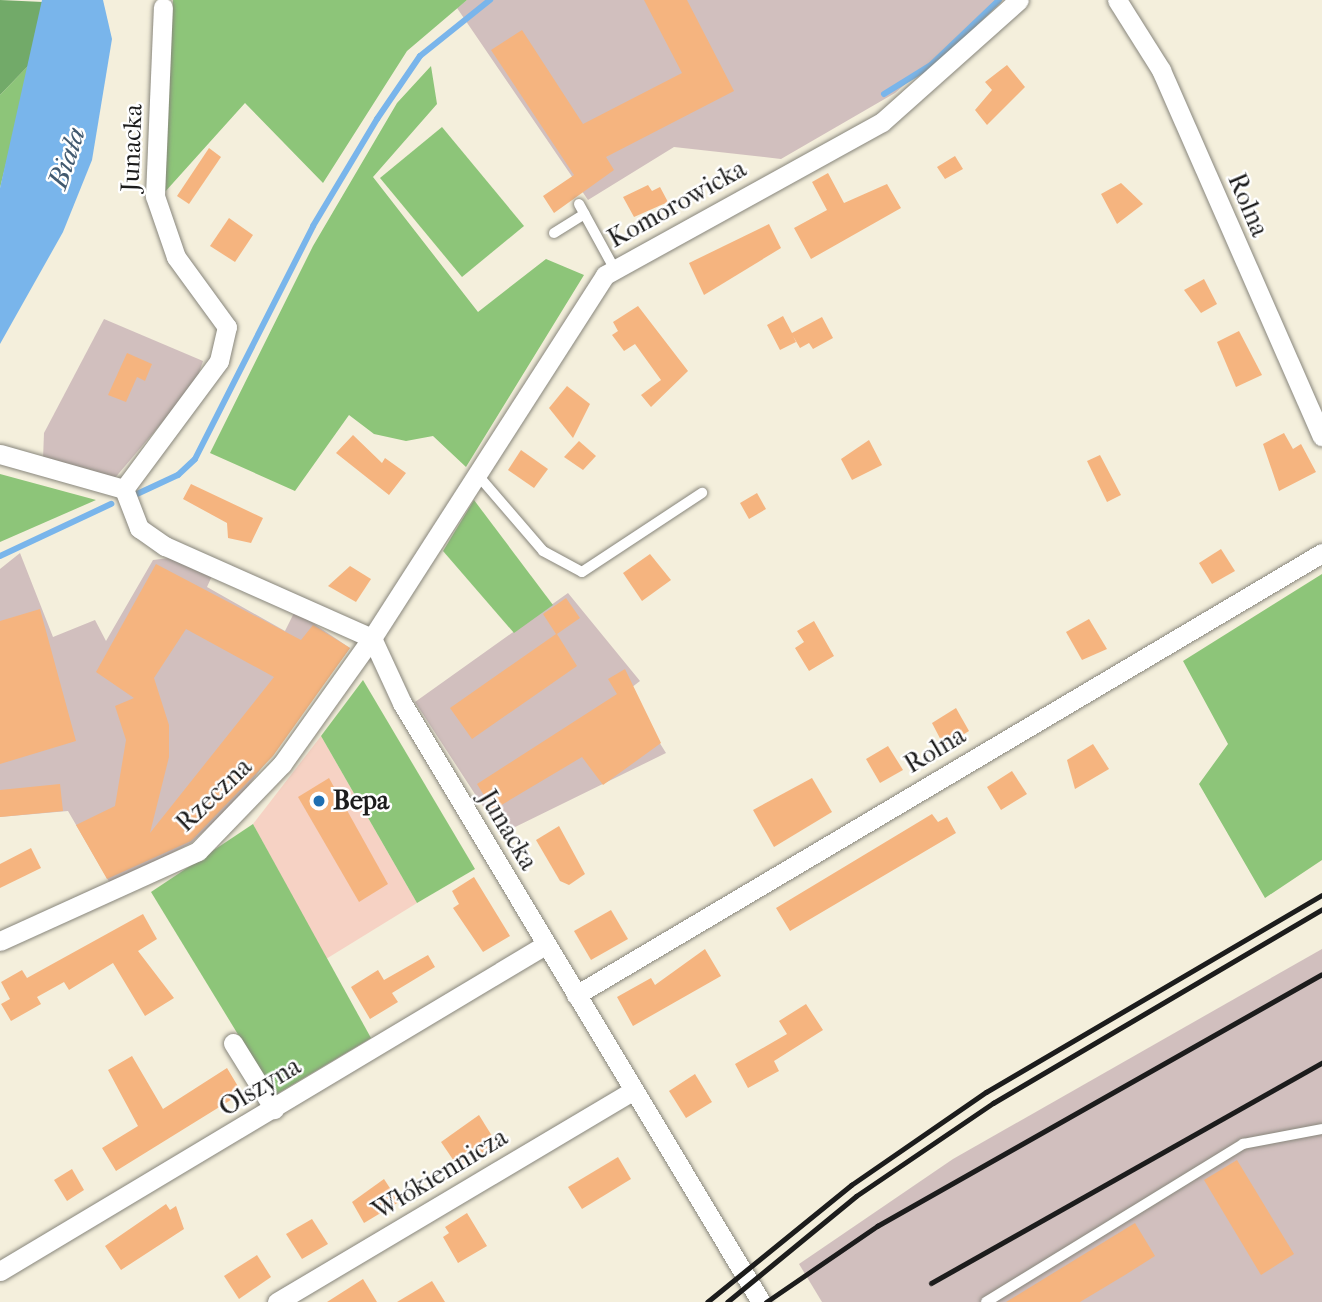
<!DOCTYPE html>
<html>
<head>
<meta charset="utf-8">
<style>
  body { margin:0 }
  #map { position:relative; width:1322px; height:1302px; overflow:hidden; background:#f4efdc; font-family:"IM FELL French Canon",serif }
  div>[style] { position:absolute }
  .built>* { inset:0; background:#f6d2c4 }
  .industrial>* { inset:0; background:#d1bfbe }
  .green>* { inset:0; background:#8dc579 }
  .forest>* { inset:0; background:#72aa69 }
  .water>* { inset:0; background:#79b5eb }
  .stream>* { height:6px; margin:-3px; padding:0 3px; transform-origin:3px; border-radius:3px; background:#79b5eb }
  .building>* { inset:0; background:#f5b47f }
  .roads { filter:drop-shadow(0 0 2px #88867c) drop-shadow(0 0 2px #88867c) }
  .lane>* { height:10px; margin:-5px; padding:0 5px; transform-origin:5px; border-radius:5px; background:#fff }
  .street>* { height:19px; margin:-9.5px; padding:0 9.5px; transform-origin:9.5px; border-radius:9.5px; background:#fff }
  .rail>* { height:5px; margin:-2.5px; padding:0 2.5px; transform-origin:2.5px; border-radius:2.5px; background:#1c1c1c }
  .dots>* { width:19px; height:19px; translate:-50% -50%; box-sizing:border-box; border:4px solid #fff; border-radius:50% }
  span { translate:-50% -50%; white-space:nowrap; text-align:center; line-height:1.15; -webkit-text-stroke:5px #fff; paint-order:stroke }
  .street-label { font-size:26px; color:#1c1c1c }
  .poi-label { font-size:26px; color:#1c1c1c; font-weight:700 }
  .left { translate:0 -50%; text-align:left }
  .water-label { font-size:28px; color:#41596f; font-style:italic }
</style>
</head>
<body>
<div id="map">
  <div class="built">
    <i style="clip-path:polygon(321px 736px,417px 903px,326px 959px,253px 824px)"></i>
  </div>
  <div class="industrial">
    <i style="clip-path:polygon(467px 0,1003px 0,895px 93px,781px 159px,674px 147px,588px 200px,457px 8px)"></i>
    <i style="clip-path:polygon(104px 319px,203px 361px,195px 384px,114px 479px,43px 459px,44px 433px)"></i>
    <i style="clip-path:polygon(20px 553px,53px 637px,95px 620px,106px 641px,153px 560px,169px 558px,212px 576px,207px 587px,285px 631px,295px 611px,350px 648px,238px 800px,191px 843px,111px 885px,68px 811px,0 817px,0 569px)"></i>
    <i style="clip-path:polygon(568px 593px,640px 681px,627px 691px,666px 753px,501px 834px,415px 702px)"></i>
    <i style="clip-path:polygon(1322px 949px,1322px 1302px,822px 1302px,799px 1264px,953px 1159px)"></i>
  </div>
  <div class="green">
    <i style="clip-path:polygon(173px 0,467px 0,407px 51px,323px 183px,245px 103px,164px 193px)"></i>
    <i style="clip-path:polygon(29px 65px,10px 148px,0 188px,0 95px)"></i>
    <i style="clip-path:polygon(431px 66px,437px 104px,373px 177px,478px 312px,546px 259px,584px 275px,466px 467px,433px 436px,406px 441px,374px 434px,349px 415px,295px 491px,210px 453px,313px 246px,397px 103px)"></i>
    <i style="clip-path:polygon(442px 127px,524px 226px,462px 277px,380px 178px)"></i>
    <i style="clip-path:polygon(0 474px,96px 500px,0 542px)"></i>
    <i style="clip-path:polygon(474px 500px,553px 605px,514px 633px,443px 551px)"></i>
    <i style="clip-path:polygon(1322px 574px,1322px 860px,1265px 898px,1199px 784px,1228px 744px,1183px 661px)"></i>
    <i style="clip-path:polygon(363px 680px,475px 869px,417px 903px,321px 736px)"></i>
    <i style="clip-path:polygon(253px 824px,371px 1038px,275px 1095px,151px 892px)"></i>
  </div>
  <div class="forest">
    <i style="clip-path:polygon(0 0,43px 2px,29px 65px,0 95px)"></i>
  </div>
  <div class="water">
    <i style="clip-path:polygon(42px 0,103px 0,112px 39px,92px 160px,63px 232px,0 344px,0 188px)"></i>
  </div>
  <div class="stream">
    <i style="left:884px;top:94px;width:55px;rotate:-31.7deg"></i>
    <i style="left:931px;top:65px;width:94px;rotate:-43.7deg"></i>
    <i style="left:137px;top:494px;width:45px;rotate:-24.9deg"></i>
    <i style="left:178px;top:475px;width:23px;rotate:-43deg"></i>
    <i style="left:195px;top:459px;width:261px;rotate:-63.1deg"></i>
    <i style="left:313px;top:226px;width:125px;rotate:-59.1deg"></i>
    <i style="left:377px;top:119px;width:76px;rotate:-55.7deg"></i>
    <i style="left:420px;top:56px;width:90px;rotate:-38.7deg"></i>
    <i style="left:0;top:556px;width:123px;rotate:-25.1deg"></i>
  </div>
  <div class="building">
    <i style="clip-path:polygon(644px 0,687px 0,734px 91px,606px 157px,614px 170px,554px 213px,543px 196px,574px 175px,491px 50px,522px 30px,583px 124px,682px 73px)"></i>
    <i style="clip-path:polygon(1007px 65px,1025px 87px,987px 125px,975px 110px,992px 90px,985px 82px)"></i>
    <i style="clip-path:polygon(209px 148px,221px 157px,189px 204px,177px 196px)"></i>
    <i style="clip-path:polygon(955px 156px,963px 169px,945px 179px,937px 167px)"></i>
    <i style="clip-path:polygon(828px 173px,844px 203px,887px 184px,901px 208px,811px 259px,794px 228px,827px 210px,812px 182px)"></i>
    <i style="clip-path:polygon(1121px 183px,1143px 204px,1117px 224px,1101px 194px)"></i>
    <i style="clip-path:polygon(648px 185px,652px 191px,660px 187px,668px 202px,634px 217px,623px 197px)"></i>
    <i style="clip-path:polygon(229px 218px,253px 235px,235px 262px,210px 246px)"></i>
    <i style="clip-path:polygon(769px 224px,781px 248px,704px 295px,689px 263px)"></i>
    <i style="clip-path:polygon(1204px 279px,1217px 304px,1201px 313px,1184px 290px)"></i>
    <i style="clip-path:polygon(638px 306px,688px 371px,651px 407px,641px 395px,661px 380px,635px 344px,624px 351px,612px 335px,618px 331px,613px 322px)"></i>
    <i style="clip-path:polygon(783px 316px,792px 333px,822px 317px,833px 338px,813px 349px,809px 343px,800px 348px,793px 336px,796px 342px,780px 350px,767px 325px)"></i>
    <i style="clip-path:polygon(1239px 331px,1262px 375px,1236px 387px,1217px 342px)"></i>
    <i style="clip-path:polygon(127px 353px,152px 364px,145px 381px,137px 377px,126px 402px,108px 395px)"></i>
    <i style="clip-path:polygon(567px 386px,590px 404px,573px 438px,549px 408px)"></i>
    <i style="clip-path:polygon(1284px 433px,1293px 449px,1301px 444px,1316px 472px,1279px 491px,1263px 444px)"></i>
    <i style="clip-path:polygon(353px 435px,382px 463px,385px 458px,406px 473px,389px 495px,336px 453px)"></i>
    <i style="clip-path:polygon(869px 440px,882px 465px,852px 480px,841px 459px)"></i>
    <i style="clip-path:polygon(579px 441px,596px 456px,583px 470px,564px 457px)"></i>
    <i style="clip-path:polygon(521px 450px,548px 469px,534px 488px,508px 470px)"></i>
    <i style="clip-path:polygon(1100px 455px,1121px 495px,1107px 502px,1087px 461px)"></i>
    <i style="clip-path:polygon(191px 484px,263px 518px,251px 543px,228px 538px,227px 523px,183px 499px)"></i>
    <i style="clip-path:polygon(757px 493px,766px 509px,749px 519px,740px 503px)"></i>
    <i style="clip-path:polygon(1221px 549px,1235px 571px,1212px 584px,1199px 563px)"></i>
    <i style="clip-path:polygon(650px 554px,671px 580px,642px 601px,623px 573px)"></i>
    <i style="clip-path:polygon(evenodd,156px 564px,301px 640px,313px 625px,350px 648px,273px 756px,191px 841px,107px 879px,76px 825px,115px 806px,126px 740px,115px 706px,134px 698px,96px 672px,156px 564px,186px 629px,274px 677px,150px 833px,169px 757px,169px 725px,154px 678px,186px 629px)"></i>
    <i style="clip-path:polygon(350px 566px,371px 579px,356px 602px,328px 586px)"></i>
    <i style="clip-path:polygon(566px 598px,580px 618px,557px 634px,577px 666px,472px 739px,450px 708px,556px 634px,543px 614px)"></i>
    <i style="clip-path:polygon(40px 609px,76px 741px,0 764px,0 621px)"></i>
    <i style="clip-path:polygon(1089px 619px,1107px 649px,1082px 660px,1066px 632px)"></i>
    <i style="clip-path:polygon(814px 621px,834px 656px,809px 671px,795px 648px,804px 642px,797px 631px)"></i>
    <i style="clip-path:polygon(625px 669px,661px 743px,603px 785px,582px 757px,493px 810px,477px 784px,617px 694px,608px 679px)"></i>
    <i style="clip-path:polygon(956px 708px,969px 731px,944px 746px,932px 723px)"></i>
    <i style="clip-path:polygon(1093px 744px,1109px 769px,1075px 789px,1067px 760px)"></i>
    <i style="clip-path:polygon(888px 746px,903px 770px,880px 783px,866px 759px)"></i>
    <i style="clip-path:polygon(1012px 771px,1027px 794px,1001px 810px,987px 787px)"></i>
    <i style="clip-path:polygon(329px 778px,388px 884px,359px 902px,298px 797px)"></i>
    <i style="clip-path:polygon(812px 778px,832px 812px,774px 847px,753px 810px)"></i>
    <i style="clip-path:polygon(60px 784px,63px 811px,0 817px,0 790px)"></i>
    <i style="clip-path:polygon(932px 814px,938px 822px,947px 817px,956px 833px,790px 931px,776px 908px)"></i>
    <i style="clip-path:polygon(559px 826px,585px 874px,569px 885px,560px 881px,536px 840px)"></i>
    <i style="clip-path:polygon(31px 848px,41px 868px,0 888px,0 864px)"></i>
    <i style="clip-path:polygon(474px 877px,510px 936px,483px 952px,453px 908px,459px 904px,452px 891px)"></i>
    <i style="clip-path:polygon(611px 910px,628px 939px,591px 960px,574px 931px)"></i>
    <i style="clip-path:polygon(143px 914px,157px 939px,138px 951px,174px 998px,145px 1016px,113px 963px,69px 990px,64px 982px,37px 997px,41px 1004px,11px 1021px,1px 1004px,10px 999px,1px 982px,22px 970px,27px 978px)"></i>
    <i style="clip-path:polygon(705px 949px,721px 976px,633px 1026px,617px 997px,651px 978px,655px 985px)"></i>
    <i style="clip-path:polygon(428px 955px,435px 967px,392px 993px,398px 1002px,370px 1019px,351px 987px,378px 970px,384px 980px)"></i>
    <i style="clip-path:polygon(806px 1004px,823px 1030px,774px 1061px,779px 1071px,748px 1088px,735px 1064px,787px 1034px,779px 1021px)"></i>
    <i style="clip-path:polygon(132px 1056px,163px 1109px,227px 1068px,242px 1093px,116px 1171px,102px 1148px,138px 1126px,108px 1070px)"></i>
    <i style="clip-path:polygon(695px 1074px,712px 1102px,686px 1118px,669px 1091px)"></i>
    <i style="clip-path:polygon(479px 1115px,497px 1144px,458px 1167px,441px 1142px)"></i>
    <i style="clip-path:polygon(618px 1157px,631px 1179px,582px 1209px,568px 1187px)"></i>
    <i style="clip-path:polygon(1237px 1160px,1294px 1254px,1261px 1275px,1204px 1180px)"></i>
    <i style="clip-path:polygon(72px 1169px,84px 1190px,67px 1201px,54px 1180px)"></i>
    <i style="clip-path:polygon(384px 1179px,399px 1202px,364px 1223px,352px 1202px)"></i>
    <i style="clip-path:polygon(166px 1204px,170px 1210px,176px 1206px,184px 1229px,121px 1270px,105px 1246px)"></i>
    <i style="clip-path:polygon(467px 1213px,487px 1246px,458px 1263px,443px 1237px,449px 1233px,445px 1227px)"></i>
    <i style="clip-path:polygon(312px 1219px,328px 1244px,302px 1259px,286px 1234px)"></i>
    <i style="clip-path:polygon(1135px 1223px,1155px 1256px,1125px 1275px,1080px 1302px,1006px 1302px)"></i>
    <i style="clip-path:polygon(257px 1255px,271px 1277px,239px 1299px,224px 1276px)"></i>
    <i style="clip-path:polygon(363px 1279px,377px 1302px,327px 1302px)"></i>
    <i style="clip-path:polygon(432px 1281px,445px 1302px,397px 1302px)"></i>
  </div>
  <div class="roads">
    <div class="lane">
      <i style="left:579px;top:204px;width:73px;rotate:61.3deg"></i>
      <i style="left:554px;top:233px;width:36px;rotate:-32deg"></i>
      <i style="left:476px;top:473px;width:103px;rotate:49.3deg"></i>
      <i style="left:543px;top:551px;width:44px;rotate:28.3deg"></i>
      <i style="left:582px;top:572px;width:144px;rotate:-33.4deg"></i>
      <i style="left:986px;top:1302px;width:302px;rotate:-31.6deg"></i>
      <i style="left:1243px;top:1144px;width:80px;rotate:-10.8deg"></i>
    </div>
    <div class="street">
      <i style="left:1117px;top:0;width:83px;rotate:57.8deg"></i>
      <i style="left:1161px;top:70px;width:400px;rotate:66.3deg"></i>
      <i style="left:0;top:454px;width:129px;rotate:15.8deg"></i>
      <i style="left:124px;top:489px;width:42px;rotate:69deg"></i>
      <i style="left:139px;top:528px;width:32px;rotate:35deg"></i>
      <i style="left:165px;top:546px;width:227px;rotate:24deg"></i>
      <i style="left:372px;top:638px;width:72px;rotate:65.2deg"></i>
      <i style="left:402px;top:703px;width:698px;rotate:59.06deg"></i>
      <i style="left:124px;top:489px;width:159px;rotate:-53.4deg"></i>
      <i style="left:219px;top:361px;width:35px;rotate:-77deg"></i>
      <i style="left:227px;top:327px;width:87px;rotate:-126.1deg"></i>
      <i style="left:176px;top:257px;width:65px;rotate:-109deg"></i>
      <i style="left:155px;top:196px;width:189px;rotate:-87.6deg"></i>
      <i style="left:0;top:941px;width:217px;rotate:-24.4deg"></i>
      <i style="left:198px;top:851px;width:121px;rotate:-46deg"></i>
      <i style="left:282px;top:764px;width:155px;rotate:-54.5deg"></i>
      <i style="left:372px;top:638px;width:431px;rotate:-57.3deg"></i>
      <i style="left:605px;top:275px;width:316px;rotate:-28.9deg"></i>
      <i style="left:882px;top:122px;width:183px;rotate:-41.7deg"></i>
      <i style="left:576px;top:995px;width:867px;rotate:-30.65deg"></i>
      <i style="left:233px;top:1043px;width:78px;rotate:58.2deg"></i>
      <i style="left:0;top:1271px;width:635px;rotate:-30.89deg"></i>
      <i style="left:277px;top:1302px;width:412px;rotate:-30.7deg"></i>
    </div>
  </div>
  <div class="rail">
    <i style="left:931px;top:1283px;width:449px;rotate:-29.4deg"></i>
    <i style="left:707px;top:1302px;width:186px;rotate:-39.1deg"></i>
    <i style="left:851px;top:1185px;width:164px;rotate:-34.6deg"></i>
    <i style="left:986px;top:1092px;width:389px;rotate:-30.4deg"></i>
    <i style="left:727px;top:1302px;width:167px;rotate:-39.4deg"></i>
    <i style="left:856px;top:1196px;width:166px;rotate:-34.2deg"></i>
    <i style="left:993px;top:1103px;width:382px;rotate:-30.5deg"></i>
    <i style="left:766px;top:1302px;width:135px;rotate:-34.4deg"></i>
    <i style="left:877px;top:1226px;width:511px;rotate:-29.52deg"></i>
  </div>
  <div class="dots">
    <i style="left:319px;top:801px;background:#1f6fb2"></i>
  </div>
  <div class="street-label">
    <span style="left:132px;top:148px;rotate:-88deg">Junacka</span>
    <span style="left:677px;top:204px;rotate:-29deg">Komorowicka</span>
    <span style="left:1248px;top:205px;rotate:67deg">Rolna</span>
    <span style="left:935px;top:750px;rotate:-31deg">Rolna</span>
    <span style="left:214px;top:795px;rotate:-44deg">Rzeczna</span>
    <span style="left:508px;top:830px;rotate:59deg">Junacka</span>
    <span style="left:260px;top:1087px;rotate:-31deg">Olszyna</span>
    <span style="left:440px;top:1174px;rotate:-31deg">Włókiennicza</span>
  </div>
  <div class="poi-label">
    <span class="left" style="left:333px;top:801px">Bepa</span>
  </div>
  <div class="water-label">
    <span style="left:67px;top:158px;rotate:-71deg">Biała</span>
  </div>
</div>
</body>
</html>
